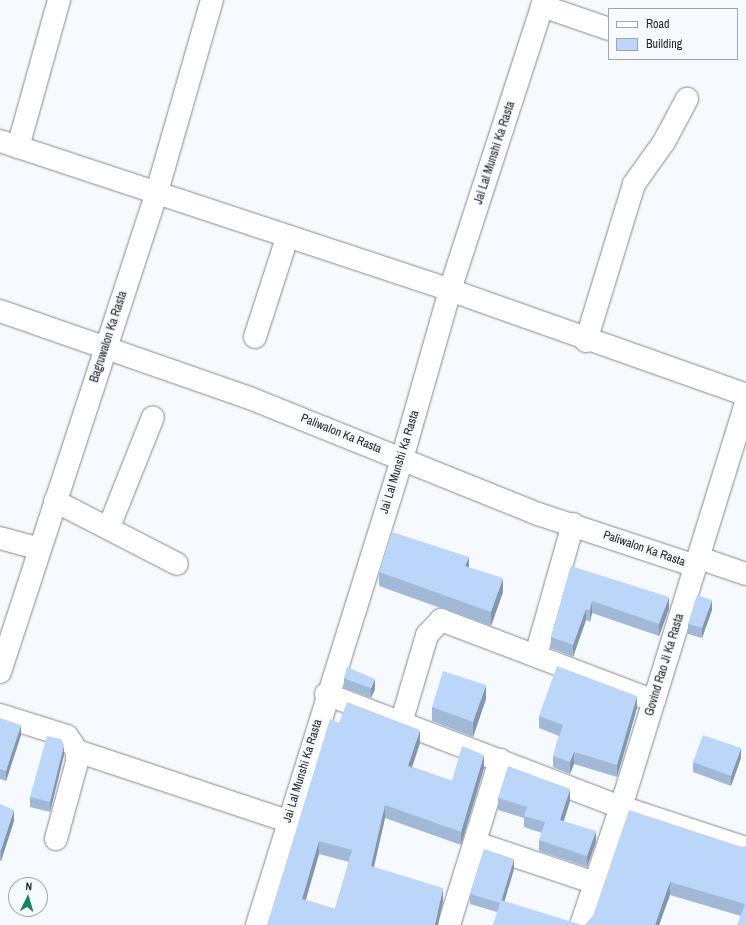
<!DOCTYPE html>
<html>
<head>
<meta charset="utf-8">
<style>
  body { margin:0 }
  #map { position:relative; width:746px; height:925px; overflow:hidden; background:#f6fafe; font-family:"Archivo Narrow",sans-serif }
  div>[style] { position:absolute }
  .roads { filter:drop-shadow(0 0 1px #85888d) drop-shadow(0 0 1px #85888d) }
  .street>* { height:22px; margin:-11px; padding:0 11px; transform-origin:11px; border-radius:11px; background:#fff }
  .secondary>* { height:22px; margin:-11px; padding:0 11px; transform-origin:11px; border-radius:11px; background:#fff }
  .wall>* { inset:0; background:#a1b8d6 }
  .shaded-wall>* { inset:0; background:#8396ae }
  .building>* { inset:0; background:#bbd6f9 }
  span { translate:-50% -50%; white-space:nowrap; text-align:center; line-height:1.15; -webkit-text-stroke:4px #f6fafe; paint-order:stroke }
  .street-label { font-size:12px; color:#232527 }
  .legend { position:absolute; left:608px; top:8px; width:130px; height:52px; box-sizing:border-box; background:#f6fafe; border:1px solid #a2a5a8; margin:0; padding:5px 7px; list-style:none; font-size:12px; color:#232527 }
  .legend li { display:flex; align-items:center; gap:8px; height:20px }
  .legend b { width:20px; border:1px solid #a2a5a8 }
  .north { position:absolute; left:8px; top:877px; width:40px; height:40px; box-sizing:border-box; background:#f6fafe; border:1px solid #a2a5a8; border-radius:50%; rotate:5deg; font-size:11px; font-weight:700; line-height:16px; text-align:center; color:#232527 }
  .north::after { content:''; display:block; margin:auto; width:14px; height:18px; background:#17825e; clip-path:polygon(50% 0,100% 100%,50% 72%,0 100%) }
</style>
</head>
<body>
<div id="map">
  <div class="roads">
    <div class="street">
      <i style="left:542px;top:6px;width:71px;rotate:18.9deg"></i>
      <i style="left:0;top:141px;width:474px;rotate:18.3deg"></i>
      <i style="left:450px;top:290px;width:314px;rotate:19.5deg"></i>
      <i style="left:18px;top:147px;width:153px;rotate:-74.4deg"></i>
      <i style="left:0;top:311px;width:262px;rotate:19.2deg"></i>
      <i style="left:247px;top:397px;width:314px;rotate:21.9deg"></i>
      <i style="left:538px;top:514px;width:165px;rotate:18.3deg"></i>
      <i style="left:695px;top:566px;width:10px;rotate:-45deg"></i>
      <i style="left:702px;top:559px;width:46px;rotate:18.8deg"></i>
      <i style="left:255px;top:337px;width:104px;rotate:-72.1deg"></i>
      <i style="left:586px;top:341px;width:164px;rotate:-73deg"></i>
      <i style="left:634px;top:184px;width:52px;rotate:-54.5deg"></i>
      <i style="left:664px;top:142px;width:49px;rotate:-61.9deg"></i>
      <i style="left:55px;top:501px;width:137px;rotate:27.3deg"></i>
      <i style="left:109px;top:527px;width:118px;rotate:-68.2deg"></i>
      <i style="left:0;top:538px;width:41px;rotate:15.4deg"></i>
      <i style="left:536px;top:655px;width:136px;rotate:-74.2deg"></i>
      <i style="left:0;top:672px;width:502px;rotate:-71.89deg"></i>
      <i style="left:156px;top:195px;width:203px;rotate:-74deg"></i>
      <i style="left:326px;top:694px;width:316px;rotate:21deg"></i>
      <i style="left:621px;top:807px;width:132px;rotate:18.2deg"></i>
      <i style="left:0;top:715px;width:70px;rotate:17.4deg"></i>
      <i style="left:67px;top:736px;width:18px;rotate:56deg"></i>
      <i style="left:77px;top:751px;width:11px;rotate:90deg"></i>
      <i style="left:77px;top:762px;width:80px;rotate:105.3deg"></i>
      <i style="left:401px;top:723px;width:92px;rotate:-73.5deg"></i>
      <i style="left:427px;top:635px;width:21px;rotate:-47deg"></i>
      <i style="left:441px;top:620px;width:228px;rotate:20.8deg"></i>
      <i style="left:77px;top:751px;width:222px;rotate:18.4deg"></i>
      <i style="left:476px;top:843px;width:126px;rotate:18.6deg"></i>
      <i style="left:449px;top:925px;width:173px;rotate:-72.8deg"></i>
      <i style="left:581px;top:925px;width:125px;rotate:-71.3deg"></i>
      <i style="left:621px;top:807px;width:422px;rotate:-72.8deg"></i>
    </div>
    <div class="secondary">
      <i style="left:257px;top:925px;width:488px;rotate:-72.7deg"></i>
      <i style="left:402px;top:459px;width:176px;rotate:-74.1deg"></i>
      <i style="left:450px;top:290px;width:305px;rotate:-72deg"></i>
    </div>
  </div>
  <div class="wall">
    <i style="clip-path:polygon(571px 566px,669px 609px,659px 636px,592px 613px,590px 622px,586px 620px,573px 657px,551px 648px,551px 637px)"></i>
    <i style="clip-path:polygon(379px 572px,503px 592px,491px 626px,379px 586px)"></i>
    <i style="clip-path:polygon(712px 610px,702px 638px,688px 634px,688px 624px)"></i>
    <i style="clip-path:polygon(344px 678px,375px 689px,371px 698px,344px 688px)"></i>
    <i style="clip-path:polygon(486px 699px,473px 737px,432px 721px,432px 707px)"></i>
    <i style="clip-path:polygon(637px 708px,617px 777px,574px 764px,570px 774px,553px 767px,553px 756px,559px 736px,539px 728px,539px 716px)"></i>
    <i style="clip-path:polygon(0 718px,21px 735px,6px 781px,0 779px)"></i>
    <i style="clip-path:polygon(evenodd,339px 723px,420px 743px,412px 767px,452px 781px,484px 768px,461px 845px,385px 818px,374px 867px,443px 901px,438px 925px,267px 925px,339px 723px,319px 854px,349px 862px,335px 909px,306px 900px,319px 854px)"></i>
    <i style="clip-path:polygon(64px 755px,50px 812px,30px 807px,30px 797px)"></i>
    <i style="clip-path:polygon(741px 758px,731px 786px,693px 772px,693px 762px)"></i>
    <i style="clip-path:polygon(498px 798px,570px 801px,564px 821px,596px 842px,587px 867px,539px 851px,539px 840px,542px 833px,524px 827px,524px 818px,498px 810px)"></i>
    <i style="clip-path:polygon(0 804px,14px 821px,1px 861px,0 861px)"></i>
    <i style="clip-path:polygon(742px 847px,746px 925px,741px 916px,670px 895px,659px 925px,585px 925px,593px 916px)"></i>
    <i style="clip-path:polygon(514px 869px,504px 902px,497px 912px,470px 904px,470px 894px)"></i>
  </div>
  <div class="shaded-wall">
    <i style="clip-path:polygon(469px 557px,469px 571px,465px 566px)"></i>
    <i style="clip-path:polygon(503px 578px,503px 592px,491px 626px,491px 612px)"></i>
    <i style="clip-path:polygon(669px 597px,669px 609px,659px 636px,659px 624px)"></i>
    <i style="clip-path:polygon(712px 600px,712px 610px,702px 638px,702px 628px)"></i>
    <i style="clip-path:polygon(592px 601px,592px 613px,590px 622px,590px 610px)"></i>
    <i style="clip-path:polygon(586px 609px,586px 620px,573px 657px,573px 645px)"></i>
    <i style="clip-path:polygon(375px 679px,375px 689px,371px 698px,371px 688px)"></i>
    <i style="clip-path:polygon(486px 685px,486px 699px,473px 737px,473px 722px)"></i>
    <i style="clip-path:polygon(637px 696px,637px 708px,617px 777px,617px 765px)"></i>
    <i style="clip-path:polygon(21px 725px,21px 735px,6px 781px,6px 771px)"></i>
    <i style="clip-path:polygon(420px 730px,420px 743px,408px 779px,408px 766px)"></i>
    <i style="clip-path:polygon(64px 745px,64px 755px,50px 812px,50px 802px)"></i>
    <i style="clip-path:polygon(741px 748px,741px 758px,731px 786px,731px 776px)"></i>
    <i style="clip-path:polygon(574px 752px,574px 764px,570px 774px,570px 762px)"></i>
    <i style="clip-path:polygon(484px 755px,484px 768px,461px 845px,461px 832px)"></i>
    <i style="clip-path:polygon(570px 789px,570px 801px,560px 832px,560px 820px)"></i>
    <i style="clip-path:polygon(385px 805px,385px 818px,371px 879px,371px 866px)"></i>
    <i style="clip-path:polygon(14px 810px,14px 821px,1px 861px,1px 850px)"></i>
    <i style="clip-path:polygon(596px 831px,596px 842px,587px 867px,587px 856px)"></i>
    <i style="clip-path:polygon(319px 841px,319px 854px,302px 912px,302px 899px)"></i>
    <i style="clip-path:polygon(514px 859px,514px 869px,501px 913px,501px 903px)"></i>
    <i style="clip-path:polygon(670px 882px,670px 895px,659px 925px,655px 925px)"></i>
    <i style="clip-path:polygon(443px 888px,443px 901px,438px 925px,435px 925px)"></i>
  </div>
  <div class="building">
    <i style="clip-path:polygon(392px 532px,469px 557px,465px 566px,503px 578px,491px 612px,379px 572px)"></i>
    <i style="clip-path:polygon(571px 566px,669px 597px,659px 624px,592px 601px,590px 610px,586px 609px,573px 645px,551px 637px)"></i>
    <i style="clip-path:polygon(697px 595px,712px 600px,702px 628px,688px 624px)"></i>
    <i style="clip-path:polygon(557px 666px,637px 696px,617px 765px,574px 752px,570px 762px,553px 756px,563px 725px,539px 716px)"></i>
    <i style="clip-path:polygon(347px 667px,375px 679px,371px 688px,344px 678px)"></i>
    <i style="clip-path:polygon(443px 671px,486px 685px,473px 722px,432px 707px)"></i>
    <i style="clip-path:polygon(evenodd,347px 702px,420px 730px,408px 766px,452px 781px,462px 746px,484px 755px,461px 832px,385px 805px,371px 866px,443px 888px,435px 925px,267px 925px,330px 719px,339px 723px,347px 702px,319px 841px,352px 850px,335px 909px,302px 899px,319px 841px)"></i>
    <i style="clip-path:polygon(0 718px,21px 725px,6px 771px,0 769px)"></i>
    <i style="clip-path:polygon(703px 735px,741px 748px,731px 776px,693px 762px)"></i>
    <i style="clip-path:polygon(47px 736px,61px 739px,64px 745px,50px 802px,30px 797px)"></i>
    <i style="clip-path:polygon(508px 766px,570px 789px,560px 820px,596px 831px,587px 856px,539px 840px,545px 822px,524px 816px,527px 807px,498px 798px)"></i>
    <i style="clip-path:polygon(0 804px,14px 810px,1px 850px,0 850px)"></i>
    <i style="clip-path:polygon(629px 810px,742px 847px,746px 846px,746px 925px,737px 925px,745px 904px,670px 882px,655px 925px,585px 925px,593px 916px)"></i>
    <i style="clip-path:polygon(484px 849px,514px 859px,501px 901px,501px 900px,500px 903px,470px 894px)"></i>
    <i style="clip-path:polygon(501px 900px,582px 925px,493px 925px)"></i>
  </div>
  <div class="street-label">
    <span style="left:495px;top:153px;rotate:-72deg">Jai Lal Munshi Ka Rasta</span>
    <span style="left:109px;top:337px;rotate:-72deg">Bagruwalon Ka Rasta</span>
    <span style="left:341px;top:434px;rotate:22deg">Paliwalon Ka Rasta</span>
    <span style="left:400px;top:462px;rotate:-73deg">Jai Lal Munshi Ka Rasta</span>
    <span style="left:644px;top:549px;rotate:19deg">Paliwalon Ka Rasta</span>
    <span style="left:665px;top:665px;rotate:-73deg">Govind Rao Ji Ka Rasta</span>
    <span style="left:303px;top:771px;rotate:-73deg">Jai Lal Munshi Ka Rasta</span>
  </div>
  <ul class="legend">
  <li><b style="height:5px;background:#fff"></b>Road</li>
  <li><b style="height:11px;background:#bbd6f9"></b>Building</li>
  </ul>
  <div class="north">N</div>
</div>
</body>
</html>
